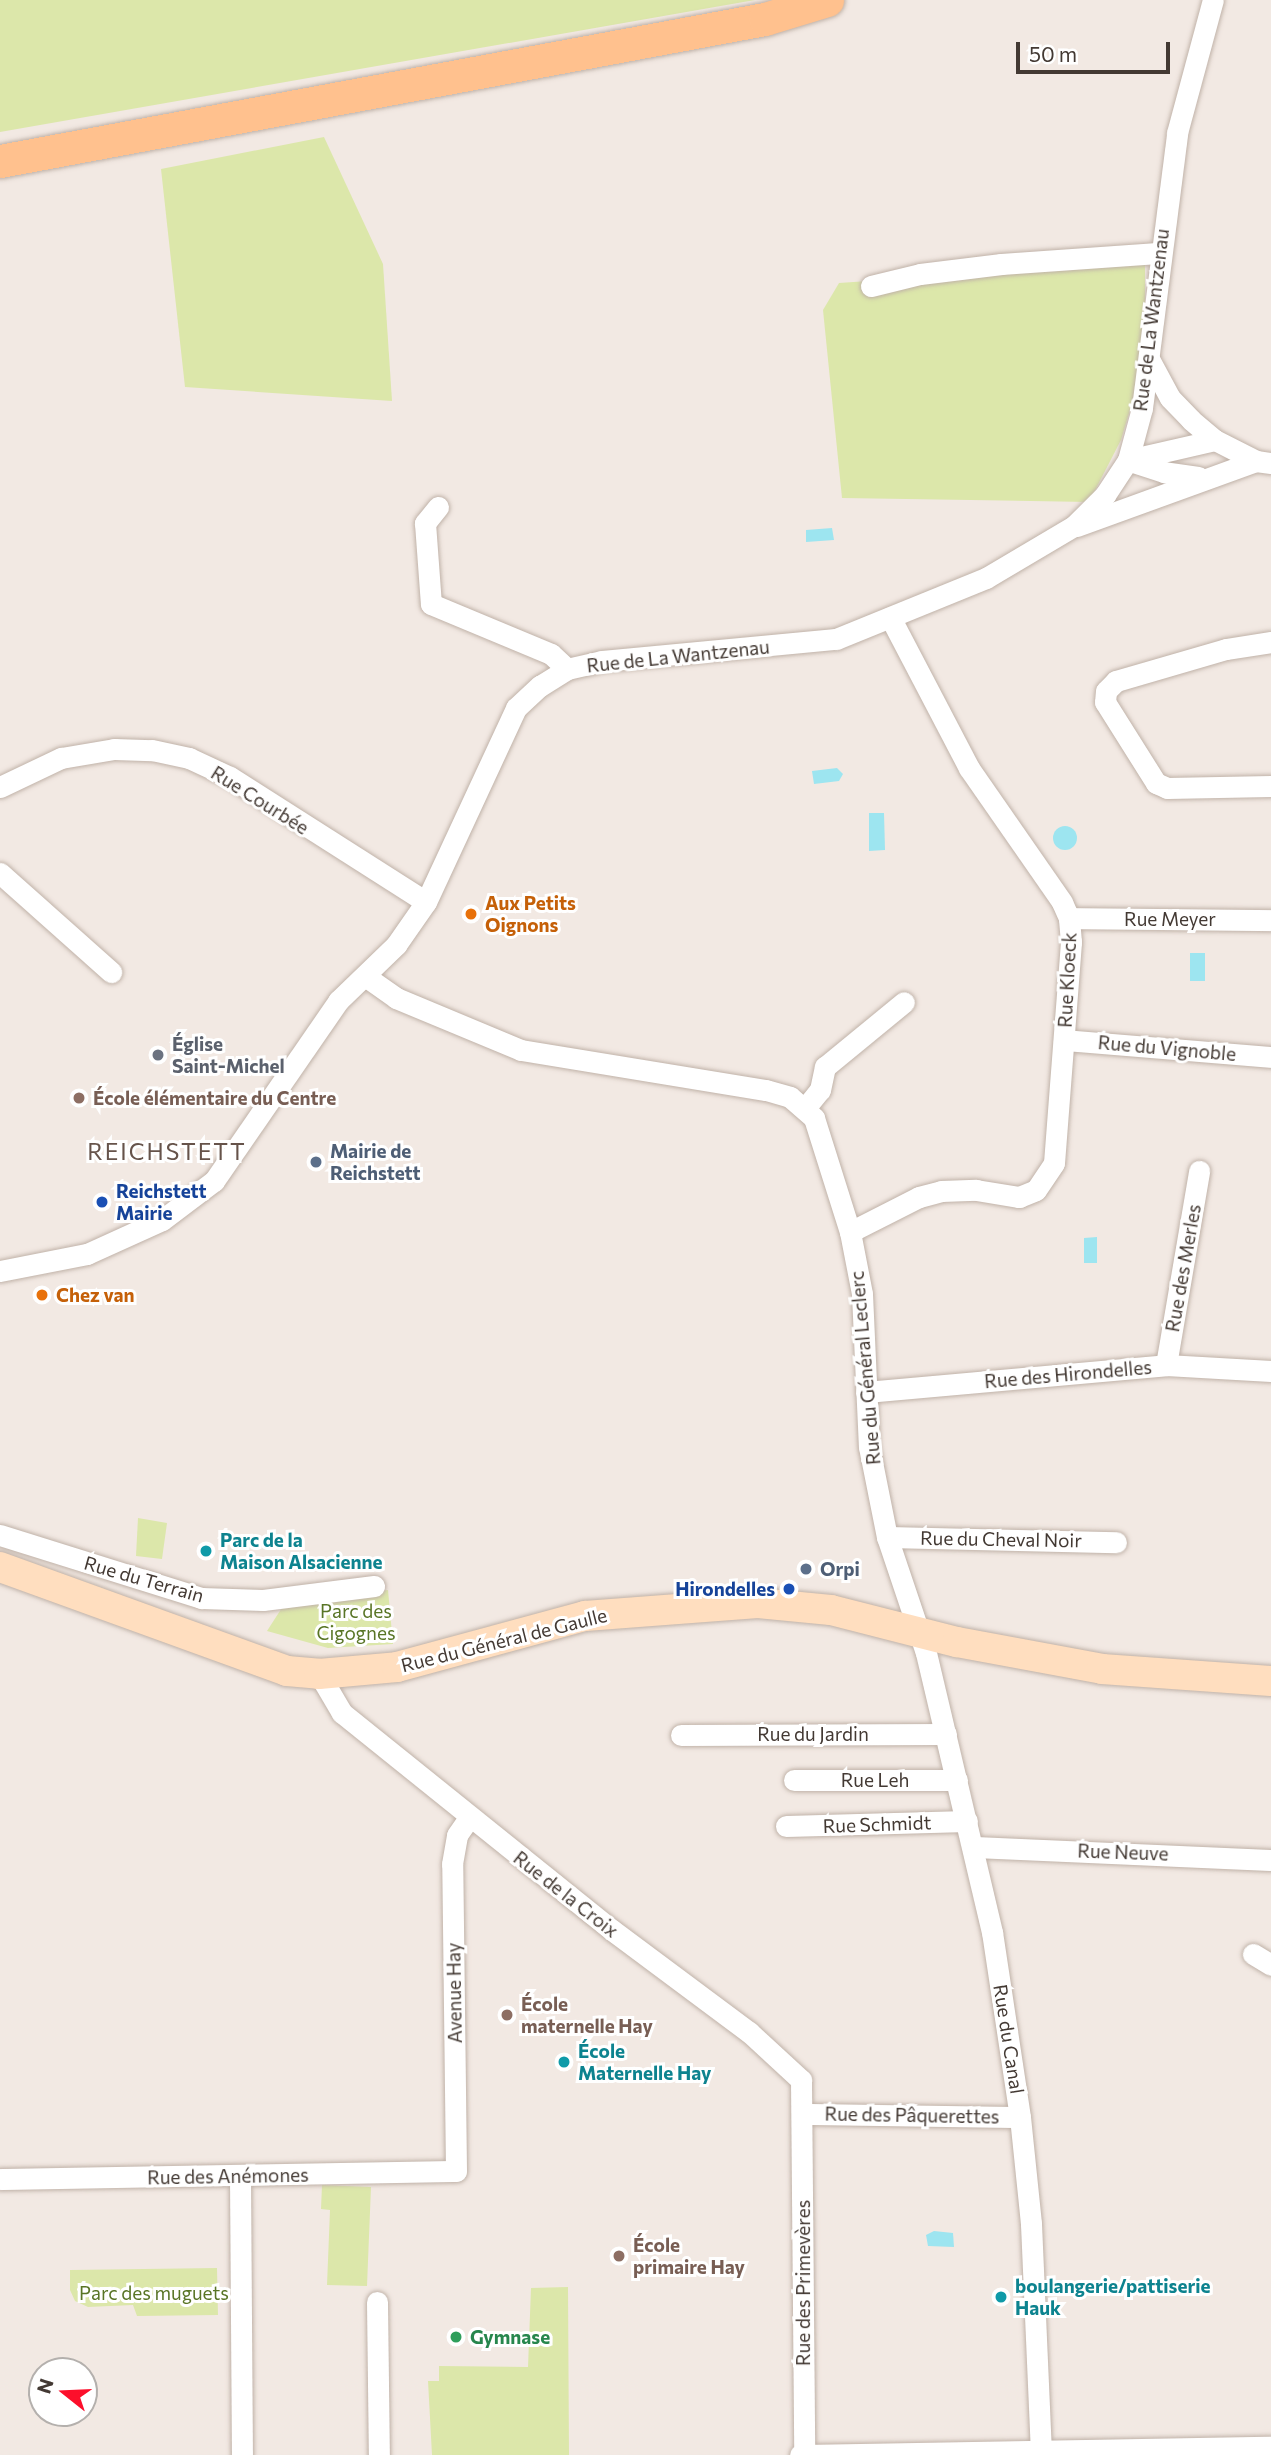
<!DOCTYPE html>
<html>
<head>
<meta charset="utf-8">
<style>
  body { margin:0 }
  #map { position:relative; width:1271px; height:2455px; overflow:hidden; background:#f2e9e3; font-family:Commissioner,sans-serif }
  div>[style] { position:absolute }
  .green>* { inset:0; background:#dce7aa }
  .water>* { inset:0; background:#9de5f0 }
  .round { border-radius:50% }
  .roads { filter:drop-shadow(0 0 2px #c0b2a8) drop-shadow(0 0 2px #c0b2a8) }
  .street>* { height:21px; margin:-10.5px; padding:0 10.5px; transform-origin:10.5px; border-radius:10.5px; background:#fff }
  .secondary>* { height:30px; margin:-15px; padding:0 15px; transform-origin:15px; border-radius:15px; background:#ffdebf }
  .primary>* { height:33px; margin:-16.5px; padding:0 16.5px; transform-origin:16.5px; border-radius:16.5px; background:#ffc18e }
  .dots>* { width:19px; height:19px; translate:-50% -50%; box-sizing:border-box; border:4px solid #fff; border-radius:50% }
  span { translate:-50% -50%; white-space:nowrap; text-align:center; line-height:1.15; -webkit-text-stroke:6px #fff; paint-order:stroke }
  .street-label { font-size:19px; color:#433933 }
  .food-label { font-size:19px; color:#c56008; font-weight:700 }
  .left { translate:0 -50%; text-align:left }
  .worship-label { font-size:19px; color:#5b616d; font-weight:700 }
  .education-label { font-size:19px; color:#785e54; font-weight:700 }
  .service-label { font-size:19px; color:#4e5e75; font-weight:700 }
  .transit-label { font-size:19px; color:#164399; font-weight:700 }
  .right { translate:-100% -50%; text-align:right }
  .culture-label { font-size:19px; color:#0d838f; font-weight:700 }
  .park-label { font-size:19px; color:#597526 }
  .leisure-label { font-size:19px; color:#27864d; font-weight:700 }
  .quarter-label { font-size:23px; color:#66534a; letter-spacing:2px }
  .north { position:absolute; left:28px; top:2357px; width:70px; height:70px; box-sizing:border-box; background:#fff; border:2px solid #b4b0ad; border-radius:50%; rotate:288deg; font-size:19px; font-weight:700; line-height:28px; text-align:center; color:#433933 }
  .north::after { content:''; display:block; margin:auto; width:24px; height:32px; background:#fc0f2b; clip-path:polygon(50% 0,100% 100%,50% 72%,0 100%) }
  .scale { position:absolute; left:1016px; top:42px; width:154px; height:32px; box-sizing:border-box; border:4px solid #433933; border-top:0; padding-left:9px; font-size:21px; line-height:24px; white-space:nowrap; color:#433933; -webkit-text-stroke:5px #fff; paint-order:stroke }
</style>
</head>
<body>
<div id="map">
  <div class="green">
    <i style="clip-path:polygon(0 0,755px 0,0 132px)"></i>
    <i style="clip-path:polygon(324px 137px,383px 264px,392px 401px,185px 387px,161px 169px)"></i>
    <i style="clip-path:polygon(1145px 262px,1145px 360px,1121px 440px,1089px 502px,842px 498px,823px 310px,839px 283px)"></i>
    <i style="clip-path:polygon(138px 1518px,167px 1523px,162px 1559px,136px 1556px)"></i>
    <i style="clip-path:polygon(388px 1590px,393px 1644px,328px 1648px,267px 1631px,285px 1603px)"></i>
    <i style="clip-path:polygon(322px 2185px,371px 2187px,367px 2286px,327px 2285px,330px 2210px,321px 2209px)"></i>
    <i style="clip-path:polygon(217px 2268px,218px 2315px,137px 2316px,133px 2305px,88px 2307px,75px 2301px,70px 2290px,70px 2270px)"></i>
    <i style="clip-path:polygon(568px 2287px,569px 2455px,432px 2455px,428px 2381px,439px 2381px,439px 2366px,528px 2367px,531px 2288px)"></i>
  </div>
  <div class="water">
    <i style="clip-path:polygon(832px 528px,834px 540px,806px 542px,806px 530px)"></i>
    <i style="clip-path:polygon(837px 768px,843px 774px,839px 781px,814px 784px,812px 771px)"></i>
    <i style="clip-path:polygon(869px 813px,884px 813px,885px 850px,869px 851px)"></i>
    <i class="round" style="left:1053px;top:826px;width:24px;height:24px"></i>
    <i style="clip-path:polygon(1190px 953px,1205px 953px,1205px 981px,1190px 981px)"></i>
    <i style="clip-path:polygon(1097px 1237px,1097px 1263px,1084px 1263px,1084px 1238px)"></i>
    <i style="clip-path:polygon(934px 2231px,953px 2233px,954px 2247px,928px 2246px,926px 2235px)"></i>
  </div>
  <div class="roads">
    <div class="street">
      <i style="left:871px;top:286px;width:50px;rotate:-13.8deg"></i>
      <i style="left:920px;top:274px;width:82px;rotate:-7deg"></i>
      <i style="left:1001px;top:264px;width:157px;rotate:-4deg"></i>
      <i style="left:1149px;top:359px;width:44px;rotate:61.7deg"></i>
      <i style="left:1170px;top:398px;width:30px;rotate:46deg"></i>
      <i style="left:1191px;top:420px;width:31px;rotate:40deg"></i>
      <i style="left:1215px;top:440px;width:46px;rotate:27.1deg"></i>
      <i style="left:1256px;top:461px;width:15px;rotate:8deg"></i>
      <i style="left:1198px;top:477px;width:34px;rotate:-172deg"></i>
      <i style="left:1164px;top:472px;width:38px;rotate:-162deg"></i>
      <i style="left:1128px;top:460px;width:89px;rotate:-12.9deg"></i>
      <i style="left:438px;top:507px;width:21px;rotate:129deg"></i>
      <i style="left:425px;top:523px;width:81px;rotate:85.8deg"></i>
      <i style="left:431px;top:604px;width:130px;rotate:22.6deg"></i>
      <i style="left:551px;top:654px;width:22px;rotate:43deg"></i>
      <i style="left:1077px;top:526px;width:190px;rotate:-20deg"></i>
      <i style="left:1271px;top:642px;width:46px;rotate:171.2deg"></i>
      <i style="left:1226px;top:649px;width:115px;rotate:163.8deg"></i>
      <i style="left:1116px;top:681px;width:14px;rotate:135deg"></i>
      <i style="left:1106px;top:691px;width:11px;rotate:95deg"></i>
      <i style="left:1105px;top:702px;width:96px;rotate:57.8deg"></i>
      <i style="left:1156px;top:783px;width:12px;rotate:24deg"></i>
      <i style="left:1167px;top:788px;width:104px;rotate:-1.1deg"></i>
      <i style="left:0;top:787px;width:68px;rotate:-25.4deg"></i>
      <i style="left:61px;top:758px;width:54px;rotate:-9.6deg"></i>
      <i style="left:114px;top:749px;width:38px;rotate:2deg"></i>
      <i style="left:152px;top:750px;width:38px;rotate:12deg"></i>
      <i style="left:189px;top:758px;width:45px;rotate:24.9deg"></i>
      <i style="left:230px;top:777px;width:232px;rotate:32.5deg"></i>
      <i style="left:0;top:873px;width:149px;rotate:41.7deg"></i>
      <i style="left:1069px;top:918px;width:202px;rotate:0.6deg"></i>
      <i style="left:365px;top:976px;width:38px;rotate:35deg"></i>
      <i style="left:396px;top:998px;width:135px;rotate:22.6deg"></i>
      <i style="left:521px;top:1050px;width:248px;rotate:9.3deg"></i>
      <i style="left:766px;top:1090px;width:25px;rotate:16deg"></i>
      <i style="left:790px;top:1097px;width:32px;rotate:41deg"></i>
      <i style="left:814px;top:1118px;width:120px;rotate:72.5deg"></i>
      <i style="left:850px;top:1232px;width:63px;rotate:79deg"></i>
      <i style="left:862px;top:1294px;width:153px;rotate:87.4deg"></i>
      <i style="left:869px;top:1447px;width:92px;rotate:78.7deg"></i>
      <i style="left:887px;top:1537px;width:122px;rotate:71.4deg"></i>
      <i style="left:926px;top:1653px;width:287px;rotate:76.7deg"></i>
      <i style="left:992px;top:1932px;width:187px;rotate:81.4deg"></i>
      <i style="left:1020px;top:2117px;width:108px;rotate:84.1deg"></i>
      <i style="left:1031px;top:2224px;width:231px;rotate:87.5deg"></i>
      <i style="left:1064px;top:1040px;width:208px;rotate:4.7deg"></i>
      <i style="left:806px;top:1107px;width:22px;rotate:-51deg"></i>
      <i style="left:820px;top:1090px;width:24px;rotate:-78deg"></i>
      <i style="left:825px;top:1067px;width:102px;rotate:-39.4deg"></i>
      <i style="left:850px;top:1232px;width:77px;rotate:-26.9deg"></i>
      <i style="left:919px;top:1197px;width:23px;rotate:-15deg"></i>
      <i style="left:941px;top:1191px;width:35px;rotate:-2deg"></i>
      <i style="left:976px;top:1190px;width:44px;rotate:9.2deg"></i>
      <i style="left:1019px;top:1197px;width:18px;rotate:-22deg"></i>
      <i style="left:1036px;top:1190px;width:32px;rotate:-56deg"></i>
      <i style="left:1054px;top:1163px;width:222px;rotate:-85.6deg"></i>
      <i style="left:1071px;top:942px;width:24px;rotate:-95deg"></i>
      <i style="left:1069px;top:918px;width:17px;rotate:-114deg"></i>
      <i style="left:1062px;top:902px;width:163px;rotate:-124.8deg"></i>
      <i style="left:969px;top:768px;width:170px;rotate:-117.6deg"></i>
      <i style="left:0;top:1271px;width:89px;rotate:-11.1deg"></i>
      <i style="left:87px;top:1254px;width:82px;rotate:-24.4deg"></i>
      <i style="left:162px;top:1220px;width:65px;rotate:-36.9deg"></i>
      <i style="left:214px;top:1181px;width:219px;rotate:-55.4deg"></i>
      <i style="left:338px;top:1001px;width:81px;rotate:-44deg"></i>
      <i style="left:396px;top:945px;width:52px;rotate:-55.1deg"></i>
      <i style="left:426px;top:902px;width:214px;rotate:-65.1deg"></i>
      <i style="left:516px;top:708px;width:33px;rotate:-43deg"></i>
      <i style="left:540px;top:686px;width:32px;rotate:-32deg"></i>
      <i style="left:567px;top:669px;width:36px;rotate:-13deg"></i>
      <i style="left:602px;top:661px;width:235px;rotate:-5.4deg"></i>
      <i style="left:836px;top:639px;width:162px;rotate:-22.1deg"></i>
      <i style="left:986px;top:578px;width:102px;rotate:-30.6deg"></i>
      <i style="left:1074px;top:526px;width:44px;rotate:-45deg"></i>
      <i style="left:1105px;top:495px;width:42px;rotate:-56.7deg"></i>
      <i style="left:1128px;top:460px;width:54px;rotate:-74.9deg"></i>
      <i style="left:1142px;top:408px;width:277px;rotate:-82.7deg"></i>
      <i style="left:1177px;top:133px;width:138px;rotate:-74.9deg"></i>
      <i style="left:1166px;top:1365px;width:197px;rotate:-80.3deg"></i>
      <i style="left:866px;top:1392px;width:301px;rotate:-5.1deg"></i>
      <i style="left:1166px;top:1365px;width:105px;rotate:3.3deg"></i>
      <i style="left:0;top:1535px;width:211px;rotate:17.4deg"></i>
      <i style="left:201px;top:1598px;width:62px;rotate:1.8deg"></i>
      <i style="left:263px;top:1600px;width:112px;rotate:-7.2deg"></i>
      <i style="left:887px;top:1537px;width:229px;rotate:1.3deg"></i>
      <i style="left:319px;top:1674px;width:45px;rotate:59.5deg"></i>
      <i style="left:342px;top:1713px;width:346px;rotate:38.8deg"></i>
      <i style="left:612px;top:1930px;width:171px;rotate:36.7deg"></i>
      <i style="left:749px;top:2032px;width:71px;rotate:42.7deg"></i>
      <i style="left:801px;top:2080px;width:373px;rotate:89.5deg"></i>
      <i style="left:681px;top:1735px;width:265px;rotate:-0.2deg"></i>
      <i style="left:794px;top:1780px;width:163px"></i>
      <i style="left:786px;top:1826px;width:181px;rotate:-1.6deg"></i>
      <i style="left:974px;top:1847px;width:297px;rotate:2.5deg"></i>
      <i style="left:1253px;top:1954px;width:21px;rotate:31deg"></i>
      <i style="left:804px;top:2114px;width:216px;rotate:0.8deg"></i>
      <i style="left:240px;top:2176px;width:279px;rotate:89.6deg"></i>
      <i style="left:0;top:2179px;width:456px;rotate:-1deg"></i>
      <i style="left:456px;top:2171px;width:307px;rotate:-90.7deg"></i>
      <i style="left:452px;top:1864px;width:29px;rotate:-80deg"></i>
      <i style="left:457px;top:1835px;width:21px;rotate:-55deg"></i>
      <i style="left:377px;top:2302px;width:153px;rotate:89.3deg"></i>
      <i style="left:800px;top:2455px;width:471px;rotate:-1deg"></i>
    </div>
    <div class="secondary">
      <i style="left:0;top:1567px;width:305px;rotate:19.9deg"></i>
      <i style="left:287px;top:1671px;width:32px;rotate:5deg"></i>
      <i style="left:319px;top:1674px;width:78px;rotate:-5.1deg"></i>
      <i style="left:397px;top:1667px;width:195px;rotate:-15.2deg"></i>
      <i style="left:585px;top:1616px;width:173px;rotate:-4.3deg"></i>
      <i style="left:758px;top:1603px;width:73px;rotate:5.5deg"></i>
      <i style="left:831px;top:1610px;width:130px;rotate:14.3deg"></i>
      <i style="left:957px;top:1642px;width:147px;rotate:10.5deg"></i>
      <i style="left:1102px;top:1669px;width:169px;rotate:4.1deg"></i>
    </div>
    <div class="primary">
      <i style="left:0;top:161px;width:778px;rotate:-10.52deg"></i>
      <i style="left:765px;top:19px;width:65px;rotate:-17deg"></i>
    </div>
  </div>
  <div class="dots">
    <i style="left:471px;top:914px;background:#e8710a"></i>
    <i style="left:158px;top:1055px;background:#6b7280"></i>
    <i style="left:79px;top:1098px;background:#8d6e63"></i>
    <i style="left:316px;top:1162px;background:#5c6f8a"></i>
    <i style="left:102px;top:1202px;background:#1a4fb4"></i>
    <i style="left:42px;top:1295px;background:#e8710a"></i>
    <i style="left:206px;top:1551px;background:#0f9aa8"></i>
    <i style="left:806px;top:1569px;background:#5c6f8a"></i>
    <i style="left:789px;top:1589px;background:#1a4fb4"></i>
    <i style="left:507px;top:2015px;background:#8d6e63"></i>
    <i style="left:564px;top:2062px;background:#0f9aa8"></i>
    <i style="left:619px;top:2256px;background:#8d6e63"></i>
    <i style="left:1001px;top:2297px;background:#0f9aa8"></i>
    <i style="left:456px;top:2337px;background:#2e9e5b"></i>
  </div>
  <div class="street-label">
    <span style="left:1151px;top:320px;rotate:-83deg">Rue de La Wantzenau</span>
    <span style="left:678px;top:656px;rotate:-6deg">Rue de La Wantzenau</span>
    <span style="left:260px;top:800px;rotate:32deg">Rue Courbée</span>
    <span style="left:1170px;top:919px">Rue Meyer</span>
    <span style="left:1067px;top:980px;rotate:-87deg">Rue Kloeck</span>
    <span style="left:1167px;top:1048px;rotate:5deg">Rue du Vignoble</span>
    <span style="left:1183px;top:1268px;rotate:-80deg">Rue des Merles</span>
    <span style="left:865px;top:1368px;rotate:-95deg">Rue du Général Leclerc</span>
    <span style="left:1068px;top:1374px;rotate:-5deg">Rue des Hirondelles</span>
    <span style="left:1001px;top:1539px;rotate:1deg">Rue du Cheval Noir</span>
    <span style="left:144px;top:1579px;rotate:16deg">Rue du Terrain</span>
    <span style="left:504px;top:1640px;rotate:-14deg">Rue du Général de Gaulle</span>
    <span style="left:813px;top:1734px">Rue du Jardin</span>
    <span style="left:875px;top:1780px">Rue Leh</span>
    <span style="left:877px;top:1824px;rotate:-2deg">Rue Schmidt</span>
    <span style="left:1123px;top:1852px;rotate:2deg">Rue Neuve</span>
    <span style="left:566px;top:1894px;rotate:38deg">Rue de la Croix</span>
    <span style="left:454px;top:1993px;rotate:-91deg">Avenue Hay</span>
    <span style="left:1009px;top:2039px;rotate:81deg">Rue du Canal</span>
    <span style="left:912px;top:2115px;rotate:1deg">Rue des Pâquerettes</span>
    <span style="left:228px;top:2176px;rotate:-1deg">Rue des Anémones</span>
    <span style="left:803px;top:2283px;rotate:-90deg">Rue des Primevères</span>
  </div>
  <div class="food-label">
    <span class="left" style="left:485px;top:914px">Aux Petits<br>Oignons</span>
    <span class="left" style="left:56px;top:1295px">Chez van</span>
  </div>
  <div class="worship-label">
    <span class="left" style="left:172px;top:1055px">Église<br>Saint-Michel</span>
  </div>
  <div class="education-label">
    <span class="left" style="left:93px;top:1098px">École élémentaire du Centre</span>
    <span class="left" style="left:521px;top:2015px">École<br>maternelle Hay</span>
    <span class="left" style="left:633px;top:2256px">École<br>primaire Hay</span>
  </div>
  <div class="service-label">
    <span class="left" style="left:330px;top:1162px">Mairie de<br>Reichstett</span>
    <span class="left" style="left:820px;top:1569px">Orpi</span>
  </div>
  <div class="transit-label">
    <span class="left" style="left:116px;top:1202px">Reichstett<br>Mairie</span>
    <span class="right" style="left:775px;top:1589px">Hirondelles</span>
  </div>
  <div class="culture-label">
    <span class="left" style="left:220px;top:1551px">Parc de la<br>Maison Alsacienne</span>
    <span class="left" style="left:578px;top:2062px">École<br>Maternelle Hay</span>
    <span class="left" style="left:1015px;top:2297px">boulangerie/pattiserie<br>Hauk</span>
  </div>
  <div class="park-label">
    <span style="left:356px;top:1622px">Parc des<br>Cigognes</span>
    <span style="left:154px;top:2293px">Parc des muguets</span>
  </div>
  <div class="leisure-label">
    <span class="left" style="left:470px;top:2337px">Gymnase</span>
  </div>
  <div class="quarter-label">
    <span style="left:167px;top:1151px">REICHSTETT</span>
  </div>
  <div class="north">N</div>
  <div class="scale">50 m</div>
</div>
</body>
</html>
